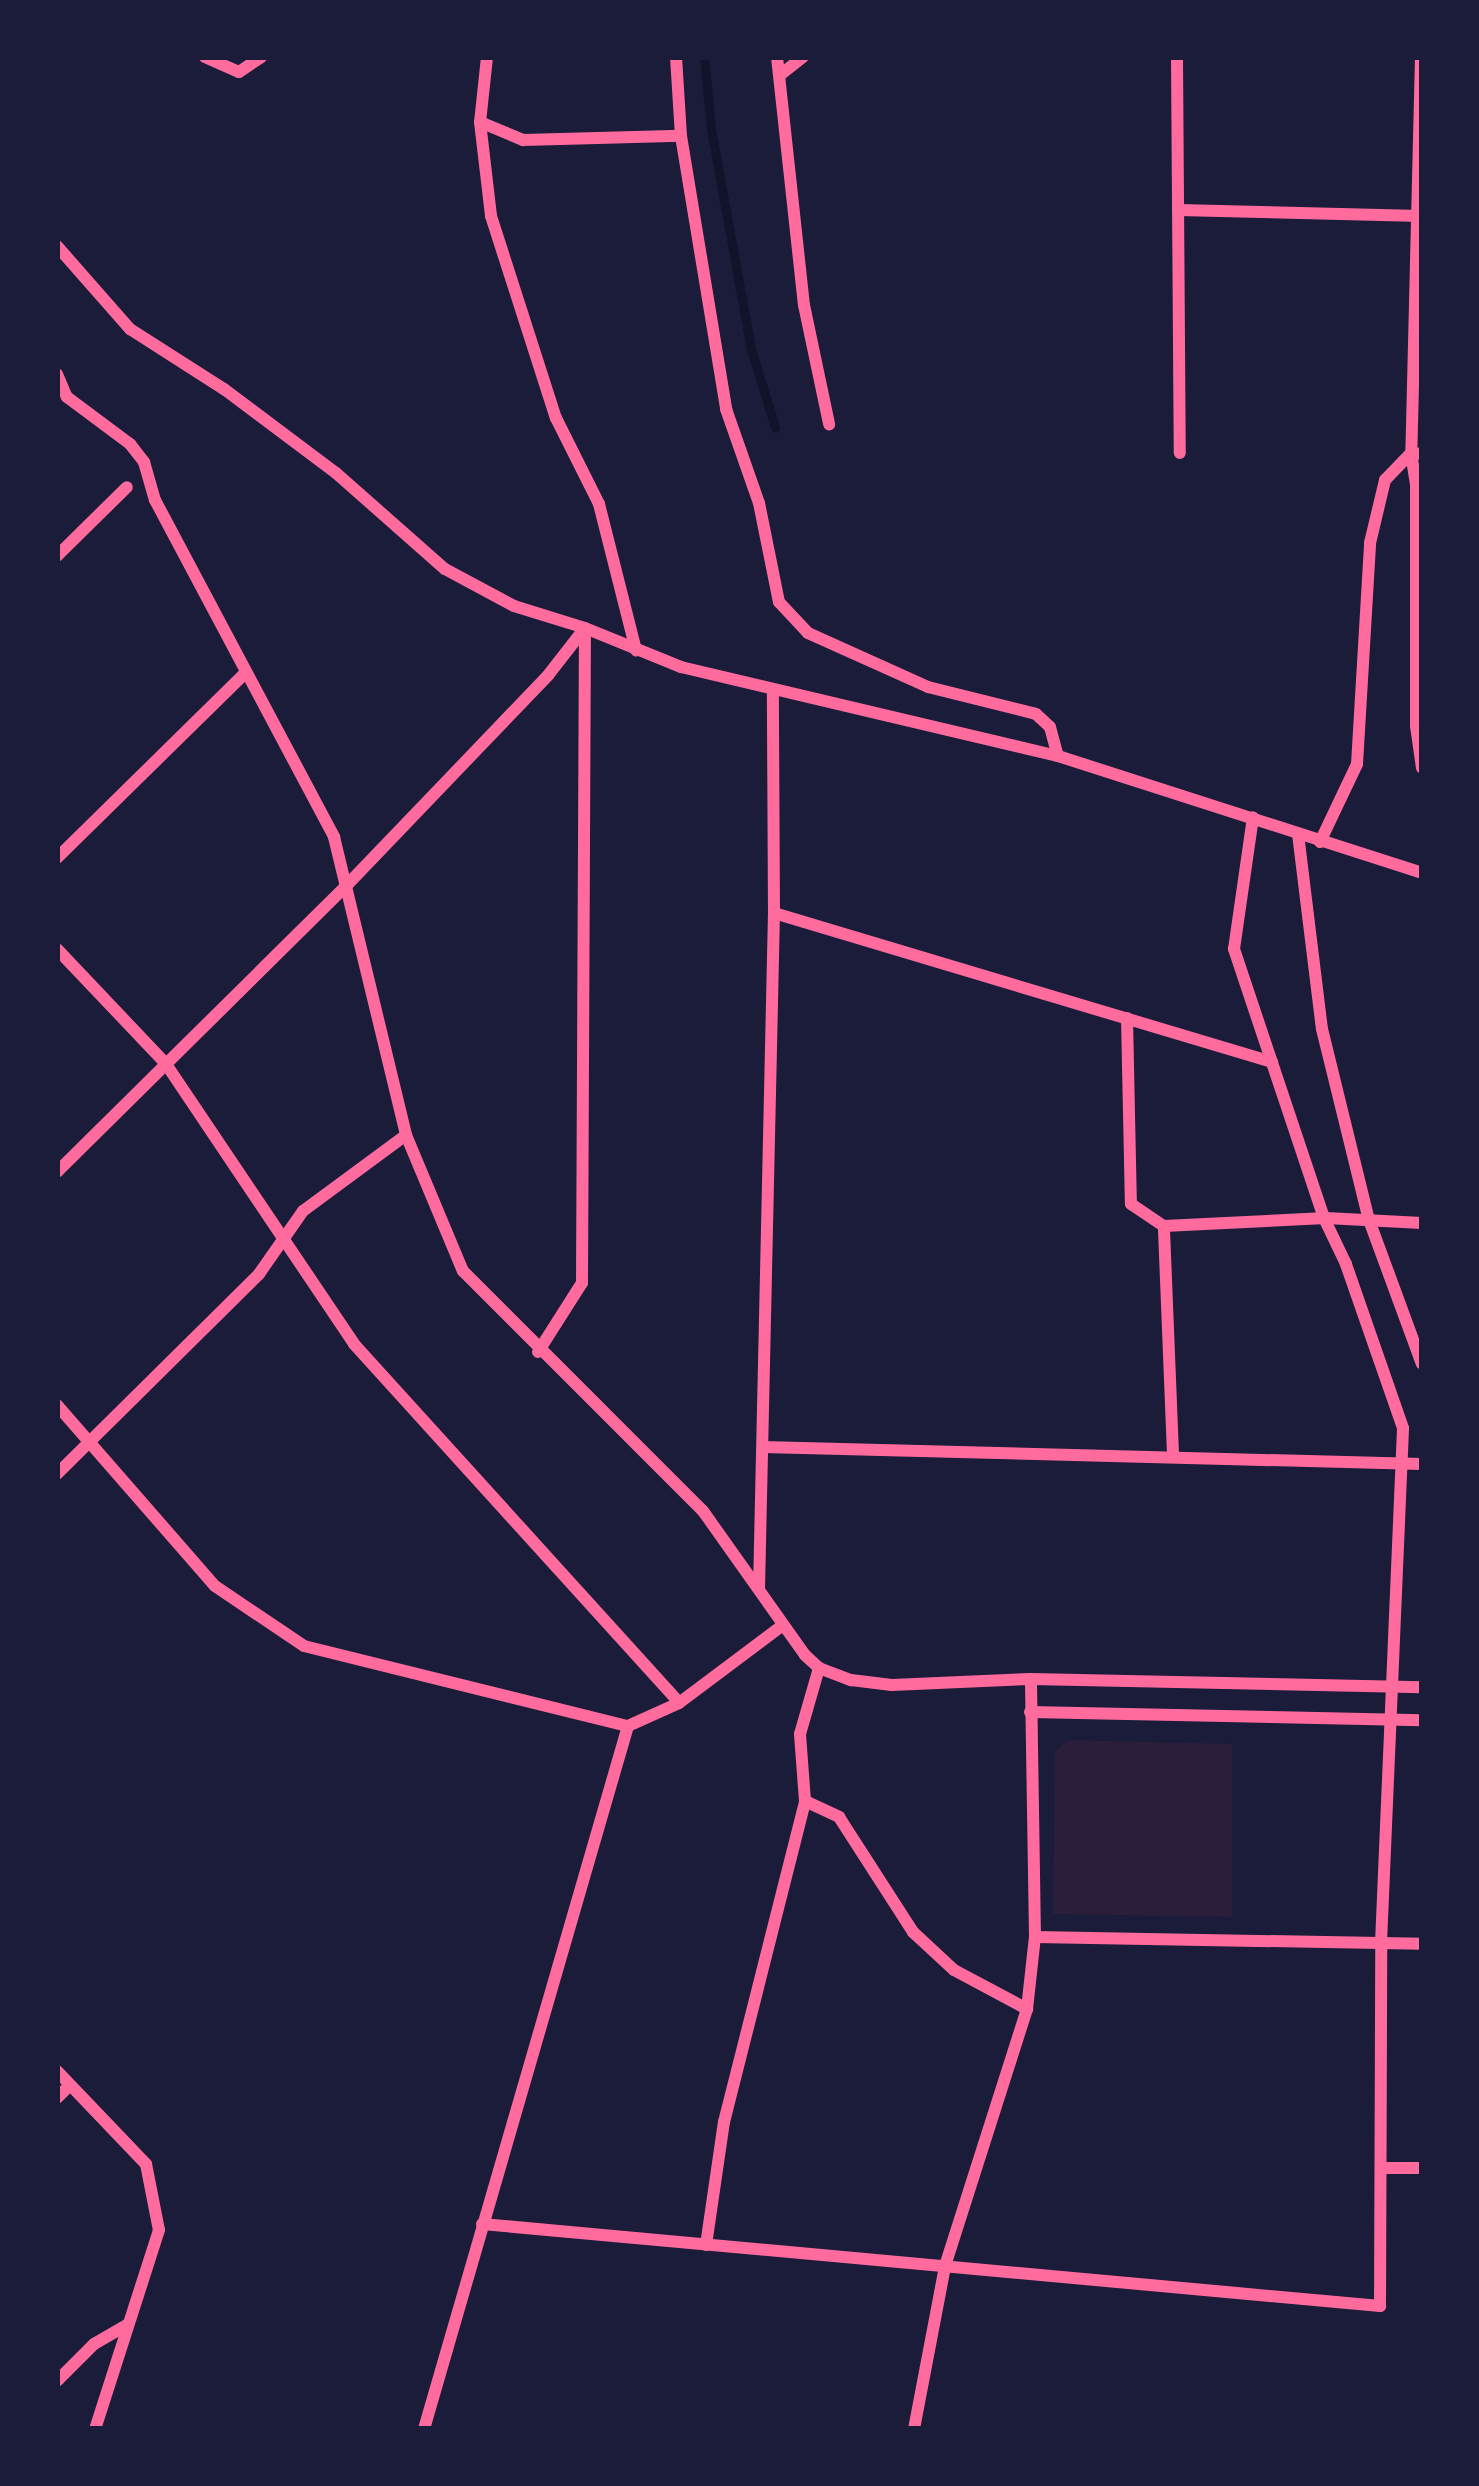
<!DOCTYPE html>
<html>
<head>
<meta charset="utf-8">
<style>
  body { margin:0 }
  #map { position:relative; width:1479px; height:2486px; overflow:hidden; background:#1b1b3a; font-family:Jost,sans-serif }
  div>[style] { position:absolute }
  .green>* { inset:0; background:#2a1e3b }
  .stream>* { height:9px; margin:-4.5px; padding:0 4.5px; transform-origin:4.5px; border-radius:4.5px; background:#12122b }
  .minor>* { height:12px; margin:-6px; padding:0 6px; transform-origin:6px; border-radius:6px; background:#ff6b9d }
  span { translate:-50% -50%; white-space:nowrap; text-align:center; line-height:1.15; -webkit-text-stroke:9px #1b1b3a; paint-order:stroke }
  .frame { position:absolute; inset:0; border:60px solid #1b1b3a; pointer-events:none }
</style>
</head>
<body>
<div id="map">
  <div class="green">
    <i style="clip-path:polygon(1068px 1740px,1232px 1744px,1232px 1917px,1053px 1914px,1055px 1751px)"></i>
  </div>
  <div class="stream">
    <i style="left:704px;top:57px;width:72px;rotate:84.4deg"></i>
    <i style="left:711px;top:129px;width:224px;rotate:79.7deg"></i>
    <i style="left:751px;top:349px;width:82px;rotate:72.9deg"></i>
  </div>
  <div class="minor">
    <i style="left:205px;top:57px;width:37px;rotate:24deg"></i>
    <i style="left:239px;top:72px;width:27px;rotate:-34deg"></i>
    <i style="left:487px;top:57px;width:65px;rotate:96.1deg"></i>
    <i style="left:480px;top:122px;width:95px;rotate:83.3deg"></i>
    <i style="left:491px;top:216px;width:212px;rotate:72.2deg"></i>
    <i style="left:556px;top:418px;width:96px;rotate:63.4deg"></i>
    <i style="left:599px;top:504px;width:151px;rotate:75.8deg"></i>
    <i style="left:676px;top:57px;width:79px;rotate:86.4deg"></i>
    <i style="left:681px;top:136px;width:277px;rotate:80.6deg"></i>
    <i style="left:726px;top:409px;width:100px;rotate:70.7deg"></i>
    <i style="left:759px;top:503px;width:101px;rotate:78.6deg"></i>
    <i style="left:779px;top:602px;width:42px;rotate:46.9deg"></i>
    <i style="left:808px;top:633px;width:132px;rotate:24.2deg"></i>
    <i style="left:928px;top:687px;width:111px;rotate:14deg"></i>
    <i style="left:1036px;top:714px;width:19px;rotate:43deg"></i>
    <i style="left:1050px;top:727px;width:30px;rotate:75deg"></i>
    <i style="left:777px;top:57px;width:249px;rotate:83.8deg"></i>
    <i style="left:804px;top:305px;width:122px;rotate:78.1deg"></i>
    <i style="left:1177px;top:57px;width:396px;rotate:89.6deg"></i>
    <i style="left:1421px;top:57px;width:396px;rotate:91.4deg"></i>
    <i style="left:1411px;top:453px;width:32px;rotate:81deg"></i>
    <i style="left:1416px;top:485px;width:241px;rotate:90deg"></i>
    <i style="left:1416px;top:726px;width:42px;rotate:81.9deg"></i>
    <i style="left:780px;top:75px;width:29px;rotate:-38deg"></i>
    <i style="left:480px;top:122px;width:47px;rotate:22.7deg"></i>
    <i style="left:523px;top:140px;width:158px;rotate:-1.5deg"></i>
    <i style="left:1178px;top:210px;width:243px;rotate:1.4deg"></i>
    <i style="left:57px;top:246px;width:111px;rotate:48.7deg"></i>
    <i style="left:130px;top:329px;width:112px;rotate:32.6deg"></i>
    <i style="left:224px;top:389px;width:140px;rotate:36.9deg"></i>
    <i style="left:336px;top:473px;width:145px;rotate:41.4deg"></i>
    <i style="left:445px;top:569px;width:78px;rotate:28.2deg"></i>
    <i style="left:514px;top:606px;width:74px;rotate:17.2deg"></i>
    <i style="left:585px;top:628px;width:104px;rotate:22.1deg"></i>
    <i style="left:681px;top:667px;width:387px;rotate:13.3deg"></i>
    <i style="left:1058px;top:756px;width:382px;rotate:17.8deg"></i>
    <i style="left:57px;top:374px;width:25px;rotate:67deg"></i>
    <i style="left:67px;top:397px;width:79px;rotate:36.7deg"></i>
    <i style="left:130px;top:444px;width:23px;rotate:52deg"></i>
    <i style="left:144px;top:462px;width:40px;rotate:74deg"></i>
    <i style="left:155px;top:500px;width:382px;rotate:62deg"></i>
    <i style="left:334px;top:837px;width:307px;rotate:76.4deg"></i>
    <i style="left:406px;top:1135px;width:147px;rotate:67.3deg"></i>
    <i style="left:463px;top:1271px;width:339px;rotate:45deg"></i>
    <i style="left:703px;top:1511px;width:176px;rotate:54.7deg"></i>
    <i style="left:805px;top:1655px;width:19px;rotate:43deg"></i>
    <i style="left:819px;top:1668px;width:34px;rotate:21deg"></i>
    <i style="left:851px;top:1680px;width:41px;rotate:7deg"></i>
    <i style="left:892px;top:1685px;width:139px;rotate:-2.5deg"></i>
    <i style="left:1031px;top:1679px;width:391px;rotate:1.2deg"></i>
    <i style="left:57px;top:556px;width:98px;rotate:-44.6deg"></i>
    <i style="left:1298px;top:834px;width:196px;rotate:83deg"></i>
    <i style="left:1322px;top:1029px;width:197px;rotate:76.2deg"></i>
    <i style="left:1369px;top:1220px;width:153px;rotate:69.8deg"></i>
    <i style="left:1320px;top:842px;width:86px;rotate:-64.6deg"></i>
    <i style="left:1357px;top:764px;width:221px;rotate:-86.6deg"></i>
    <i style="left:1370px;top:543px;width:65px;rotate:-76.6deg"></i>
    <i style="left:1385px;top:480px;width:37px;rotate:-46deg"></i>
    <i style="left:1411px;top:453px;width:11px;rotate:5deg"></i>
    <i style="left:57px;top:858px;width:262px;rotate:-44.5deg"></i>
    <i style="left:774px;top:913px;width:520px;rotate:16.66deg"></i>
    <i style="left:57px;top:949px;width:158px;rotate:46.5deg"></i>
    <i style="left:166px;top:1064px;width:337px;rotate:56.1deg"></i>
    <i style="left:354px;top:1344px;width:484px;rotate:47.8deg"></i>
    <i style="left:1127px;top:1018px;width:186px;rotate:88.8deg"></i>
    <i style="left:1131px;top:1204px;width:40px;rotate:34deg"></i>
    <i style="left:57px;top:1172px;width:408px;rotate:-44.7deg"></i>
    <i style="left:347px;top:885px;width:292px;rotate:-46.2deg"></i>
    <i style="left:549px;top:674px;width:58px;rotate:-52deg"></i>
    <i style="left:538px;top:1352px;width:82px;rotate:-57.5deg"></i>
    <i style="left:582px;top:1283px;width:654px;rotate:-89.74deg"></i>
    <i style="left:57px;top:1405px;width:240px;rotate:48.9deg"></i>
    <i style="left:215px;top:1586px;width:107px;rotate:34deg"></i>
    <i style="left:304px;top:1646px;width:334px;rotate:13.9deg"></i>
    <i style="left:628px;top:1726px;width:56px;rotate:-24.3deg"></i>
    <i style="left:679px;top:1703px;width:130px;rotate:-36.9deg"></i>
    <i style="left:763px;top:1447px;width:659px;rotate:1.48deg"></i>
    <i style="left:1173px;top:1454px;width:228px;rotate:-92.3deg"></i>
    <i style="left:1164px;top:1226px;width:162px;rotate:-2.8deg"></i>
    <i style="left:1326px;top:1218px;width:96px;rotate:3deg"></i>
    <i style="left:57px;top:1474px;width:284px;rotate:-44.7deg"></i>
    <i style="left:259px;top:1274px;width:77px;rotate:-55.1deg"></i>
    <i style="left:303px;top:1211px;width:128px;rotate:-36.4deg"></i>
    <i style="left:759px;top:1589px;width:676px;rotate:-88.73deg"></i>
    <i style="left:774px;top:913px;width:223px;rotate:-90.3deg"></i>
    <i style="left:1030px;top:1712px;width:392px;rotate:1.2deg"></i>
    <i style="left:805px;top:1801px;width:38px;rotate:25deg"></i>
    <i style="left:839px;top:1817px;width:137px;rotate:57.2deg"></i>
    <i style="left:913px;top:1932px;width:56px;rotate:42.8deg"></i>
    <i style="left:954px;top:1970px;width:83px;rotate:28.1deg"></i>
    <i style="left:1035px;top:1937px;width:387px;rotate:1deg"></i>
    <i style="left:57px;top:2071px;width:129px;rotate:46.3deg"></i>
    <i style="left:146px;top:2164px;width:67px;rotate:78.9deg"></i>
    <i style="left:159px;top:2230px;width:209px;rotate:107.8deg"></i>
    <i style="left:57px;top:2098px;width:18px;rotate:-45deg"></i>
    <i style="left:1383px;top:2168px;width:39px"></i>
    <i style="left:482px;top:2224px;width:902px;rotate:5.22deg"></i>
    <i style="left:1380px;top:2306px;width:363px;rotate:-89.8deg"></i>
    <i style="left:1381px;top:1943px;width:515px;rotate:-87.55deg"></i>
    <i style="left:1403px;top:1428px;width:174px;rotate:-109.2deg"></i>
    <i style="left:1346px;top:1264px;width:51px;rotate:-115.6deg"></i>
    <i style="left:1324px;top:1218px;width:284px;rotate:-108.5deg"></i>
    <i style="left:1234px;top:949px;width:133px;rotate:-81.8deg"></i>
    <i style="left:706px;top:2245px;width:124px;rotate:-81.7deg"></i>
    <i style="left:724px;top:2122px;width:331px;rotate:-75.8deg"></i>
    <i style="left:805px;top:1801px;width:67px;rotate:-94.3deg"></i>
    <i style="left:800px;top:1734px;width:69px;rotate:-73.9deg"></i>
    <i style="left:57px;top:2381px;width:52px;rotate:-45deg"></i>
    <i style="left:94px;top:2344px;width:38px;rotate:-30deg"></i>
    <i style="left:424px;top:2429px;width:732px;rotate:-73.82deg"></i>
    <i style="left:914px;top:2429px;width:166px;rotate:-79.2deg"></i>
    <i style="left:945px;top:2266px;width:270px;rotate:-72.3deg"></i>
    <i style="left:1027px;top:2009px;width:72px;rotate:-83.7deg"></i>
    <i style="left:1035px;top:1937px;width:258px;rotate:-90.9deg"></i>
  </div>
  <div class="frame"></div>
</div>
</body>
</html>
